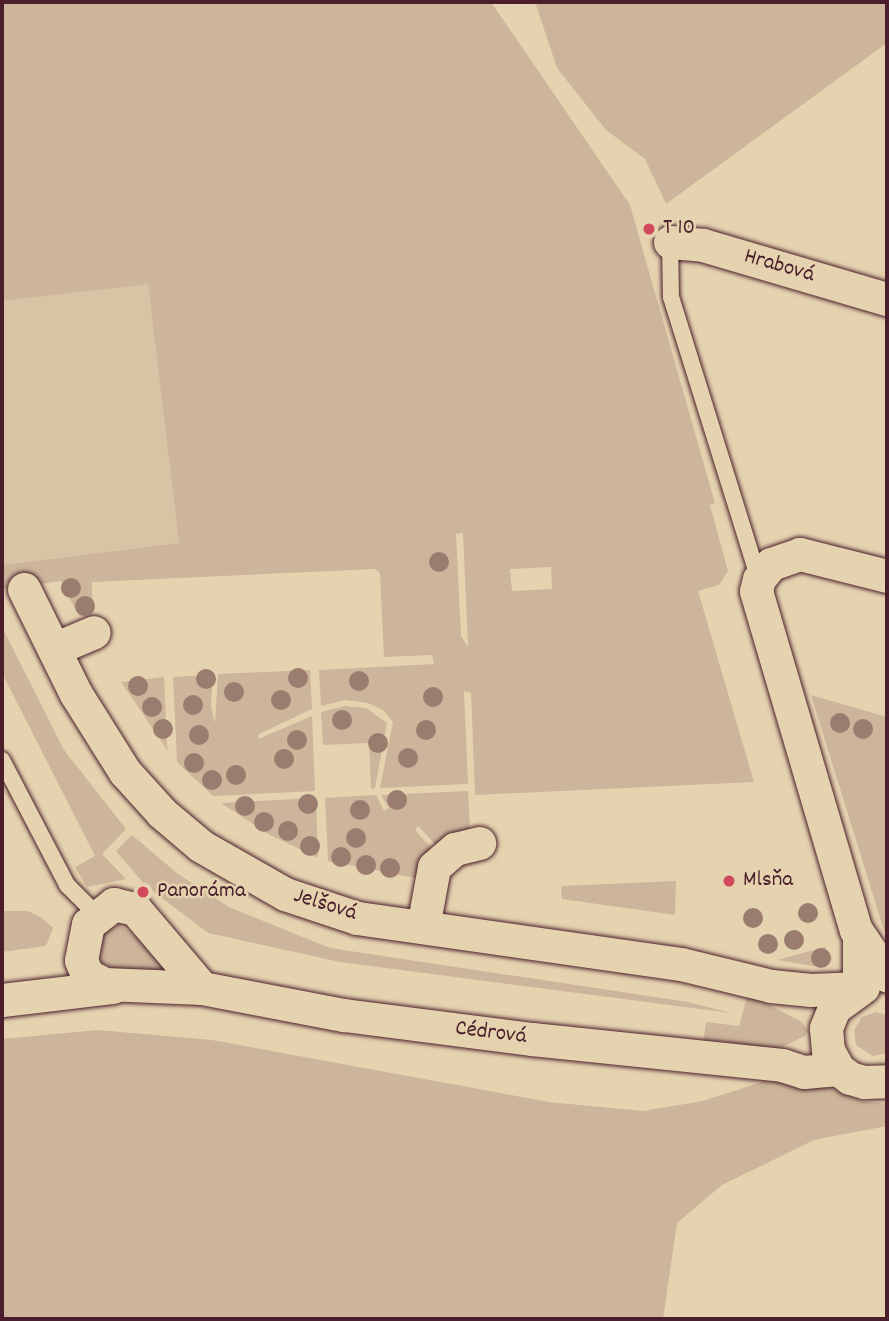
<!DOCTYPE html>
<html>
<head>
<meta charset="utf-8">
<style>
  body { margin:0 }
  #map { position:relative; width:889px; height:1321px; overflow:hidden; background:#e5d3b0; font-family:Dekko,sans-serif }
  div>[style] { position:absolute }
  .built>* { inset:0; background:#d8c4a5 }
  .green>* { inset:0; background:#ccb59a }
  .roads { filter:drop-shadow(0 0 2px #4a1f2b) drop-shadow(0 0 2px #4a1f2b) }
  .service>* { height:16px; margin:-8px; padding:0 8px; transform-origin:8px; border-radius:8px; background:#e5d3b0 }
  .minor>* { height:33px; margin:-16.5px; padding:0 16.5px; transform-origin:16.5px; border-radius:16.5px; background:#e5d3b0 }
  .trees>* { width:20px; height:20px; margin:-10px; border-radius:50%; background:#9b7d70 }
  .dots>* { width:19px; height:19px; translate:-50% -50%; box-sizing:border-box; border:4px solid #e5d3b0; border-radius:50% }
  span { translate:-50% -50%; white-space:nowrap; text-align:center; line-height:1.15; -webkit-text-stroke:5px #e5d3b0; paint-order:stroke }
  .poi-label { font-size:23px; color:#4a1f2b }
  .left { translate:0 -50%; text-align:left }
  .street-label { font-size:23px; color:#4a1f2b }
  .frame { position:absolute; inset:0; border:4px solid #4a1f2b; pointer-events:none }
</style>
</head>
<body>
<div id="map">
  <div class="built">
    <i style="clip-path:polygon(148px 283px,179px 543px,2px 565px,2px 301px)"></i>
  </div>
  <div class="green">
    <i style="clip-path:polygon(evenodd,2px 2px,491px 2px,630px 205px,715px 503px,710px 505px,728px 571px,719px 585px,698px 591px,754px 782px,475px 795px,471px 693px,464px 691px,468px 784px,380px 788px,393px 722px,383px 710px,368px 703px,345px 700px,321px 706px,319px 670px,434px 664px,432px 655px,384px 657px,380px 573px,375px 569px,92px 582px,93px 619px,78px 615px,61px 581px,2px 589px,2px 565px,179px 543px,148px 284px,2px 301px,2px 2px,463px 533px,468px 647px,461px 636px,456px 534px,463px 533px,2px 2px,551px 567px,552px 589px,512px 591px,510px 569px,551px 567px)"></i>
    <i style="clip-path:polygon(535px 2px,887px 2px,887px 43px,666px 204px,645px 159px,606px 130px,557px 68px)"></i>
    <i style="clip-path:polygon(2px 627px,64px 750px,126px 829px,102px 854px,126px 879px,87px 887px,75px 867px,95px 856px,2px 673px)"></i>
    <i style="clip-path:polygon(310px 670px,312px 709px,259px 734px,258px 739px,312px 716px,315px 791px,213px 796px,177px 762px,173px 677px,213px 675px,211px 707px,215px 723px,218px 674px)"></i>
    <i style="clip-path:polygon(164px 677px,167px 745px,168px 751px,121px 682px)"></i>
    <i style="clip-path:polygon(811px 695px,887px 717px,887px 938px,886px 937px)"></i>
    <i style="clip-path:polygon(345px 706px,366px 708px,387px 723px,375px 788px,371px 789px,369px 743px,323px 745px,321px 712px)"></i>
    <i style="clip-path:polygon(468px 791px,470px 829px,436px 845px,418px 826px,415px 830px,432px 849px,415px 878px,328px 861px,325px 798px,376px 795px,384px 811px,389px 808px,381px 795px)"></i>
    <i style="clip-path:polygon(316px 798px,318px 858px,268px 834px,221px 803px)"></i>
    <i style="clip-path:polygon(132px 835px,178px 874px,229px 907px,330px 948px,688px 1002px,731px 1013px,340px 962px,208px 933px,145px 885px,116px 851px)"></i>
    <i style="clip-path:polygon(676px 881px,675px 915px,562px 899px,561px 886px)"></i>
    <i style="clip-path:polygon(2px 911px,28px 911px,42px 918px,53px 928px,46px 946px,2px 952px)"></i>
    <i style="clip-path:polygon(119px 925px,170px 960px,164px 969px,121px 971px,102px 963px,98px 939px,107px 929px)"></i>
    <i style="clip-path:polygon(825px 947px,832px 959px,819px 967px,777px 960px)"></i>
    <i style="clip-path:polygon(748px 994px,802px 1022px,808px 1031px,805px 1036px,780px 1048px,703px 1045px,706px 1022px,739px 1026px)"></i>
    <i style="clip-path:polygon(876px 1012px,887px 1015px,887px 1053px,873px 1056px,856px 1045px,854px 1030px,862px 1017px)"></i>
    <i style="clip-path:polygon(98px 1030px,212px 1040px,549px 1102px,643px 1111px,703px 1101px,765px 1081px,821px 1084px,861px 1101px,887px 1104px,887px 1126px,814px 1140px,722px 1185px,677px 1223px,663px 1319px,2px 1319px,2px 1039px)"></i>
  </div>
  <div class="roads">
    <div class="service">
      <i style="left:670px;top:242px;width:55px;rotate:89deg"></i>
      <i style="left:671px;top:297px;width:295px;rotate:72.7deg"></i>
      <i style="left:2px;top:760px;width:141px;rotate:62.5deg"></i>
      <i style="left:67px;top:885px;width:41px;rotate:45deg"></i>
    </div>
    <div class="minor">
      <i style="left:670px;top:242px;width:33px;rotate:5deg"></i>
      <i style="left:703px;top:245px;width:192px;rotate:16.4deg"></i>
      <i style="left:887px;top:576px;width:90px;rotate:-165.8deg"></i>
      <i style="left:800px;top:554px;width:31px;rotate:161deg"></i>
      <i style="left:771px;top:564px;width:19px;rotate:129deg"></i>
      <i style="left:759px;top:579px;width:12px;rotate:104deg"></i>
      <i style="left:756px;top:591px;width:353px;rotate:73.6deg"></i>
      <i style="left:856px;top:930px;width:55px;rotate:56deg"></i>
      <i style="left:24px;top:589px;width:117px;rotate:63.7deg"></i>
      <i style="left:76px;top:694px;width:92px;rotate:57.9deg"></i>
      <i style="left:125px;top:772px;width:55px;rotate:47.9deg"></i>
      <i style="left:162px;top:813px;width:51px;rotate:40.2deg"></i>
      <i style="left:201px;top:846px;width:97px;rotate:29.7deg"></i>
      <i style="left:285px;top:894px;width:76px;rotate:18.4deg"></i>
      <i style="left:357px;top:918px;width:327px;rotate:8.1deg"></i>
      <i style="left:681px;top:964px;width:93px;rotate:13.7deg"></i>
      <i style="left:771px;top:986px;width:40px;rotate:5.7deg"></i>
      <i style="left:811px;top:990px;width:48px;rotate:-2.4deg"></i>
      <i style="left:859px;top:988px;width:52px;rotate:-90deg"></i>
      <i style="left:54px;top:649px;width:43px;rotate:-23deg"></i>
      <i style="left:423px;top:927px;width:61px;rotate:-79.6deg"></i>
      <i style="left:434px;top:867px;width:28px;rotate:-41deg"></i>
      <i style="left:455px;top:849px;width:25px;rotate:-14deg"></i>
      <i style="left:863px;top:987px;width:36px;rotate:144deg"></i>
      <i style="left:834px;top:1008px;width:22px;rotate:112deg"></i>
      <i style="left:826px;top:1028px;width:22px;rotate:85deg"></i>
      <i style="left:828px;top:1050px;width:21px;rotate:62deg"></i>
      <i style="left:838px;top:1069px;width:15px;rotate:37deg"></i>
      <i style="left:850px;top:1078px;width:15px;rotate:16deg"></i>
      <i style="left:864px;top:1082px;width:23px;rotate:-2deg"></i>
      <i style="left:202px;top:988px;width:104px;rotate:-130.3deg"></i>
      <i style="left:135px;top:909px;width:22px;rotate:-167deg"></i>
      <i style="left:114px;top:904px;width:33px;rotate:142deg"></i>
      <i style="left:88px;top:924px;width:37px;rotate:101deg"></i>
      <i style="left:81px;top:960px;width:16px;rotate:68deg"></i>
      <i style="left:87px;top:975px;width:20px;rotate:27deg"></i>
      <i style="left:105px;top:984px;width:97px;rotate:2.4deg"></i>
      <i style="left:202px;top:988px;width:145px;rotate:10.8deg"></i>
      <i style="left:344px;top:1015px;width:190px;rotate:7.3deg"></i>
      <i style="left:532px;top:1039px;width:251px;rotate:5.9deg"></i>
      <i style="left:782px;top:1065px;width:23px;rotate:18deg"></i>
      <i style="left:804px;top:1072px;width:34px;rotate:-5deg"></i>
      <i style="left:2px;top:1000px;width:112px;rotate:-6.7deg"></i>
    </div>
  </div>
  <div class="trees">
    <i style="left:439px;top:562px"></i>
    <i style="left:71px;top:588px"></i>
    <i style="left:85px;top:606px"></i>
    <i style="left:298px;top:678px"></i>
    <i style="left:206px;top:679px"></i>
    <i style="left:359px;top:681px"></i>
    <i style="left:138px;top:686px"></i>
    <i style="left:234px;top:692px"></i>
    <i style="left:433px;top:697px"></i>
    <i style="left:281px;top:700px"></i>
    <i style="left:193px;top:705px"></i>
    <i style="left:152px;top:707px"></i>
    <i style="left:342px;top:720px"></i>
    <i style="left:840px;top:723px"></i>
    <i style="left:163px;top:729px"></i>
    <i style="left:863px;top:729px"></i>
    <i style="left:426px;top:730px"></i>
    <i style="left:199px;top:735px"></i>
    <i style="left:297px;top:740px"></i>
    <i style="left:378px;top:743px"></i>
    <i style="left:408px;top:758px"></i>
    <i style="left:284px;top:759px"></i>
    <i style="left:194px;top:763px"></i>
    <i style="left:236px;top:775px"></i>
    <i style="left:212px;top:780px"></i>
    <i style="left:397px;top:800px"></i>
    <i style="left:308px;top:804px"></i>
    <i style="left:245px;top:806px"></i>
    <i style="left:360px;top:810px"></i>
    <i style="left:264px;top:822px"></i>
    <i style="left:288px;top:831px"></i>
    <i style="left:356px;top:838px"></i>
    <i style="left:310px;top:846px"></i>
    <i style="left:341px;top:857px"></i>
    <i style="left:366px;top:865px"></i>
    <i style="left:390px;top:868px"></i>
    <i style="left:808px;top:913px"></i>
    <i style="left:753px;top:918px"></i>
    <i style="left:794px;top:940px"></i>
    <i style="left:768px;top:944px"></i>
    <i style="left:821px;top:958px"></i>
  </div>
  <div class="dots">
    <i style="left:649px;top:229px;background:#d1495b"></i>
    <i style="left:729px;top:881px;background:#d1495b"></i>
    <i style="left:143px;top:892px;background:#d1495b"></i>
  </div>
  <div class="poi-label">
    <span class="left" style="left:663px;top:229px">T 10</span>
    <span class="left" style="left:743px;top:881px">Mlsňa</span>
    <span class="left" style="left:157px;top:892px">Panoráma</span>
  </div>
  <div class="street-label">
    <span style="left:779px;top:267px;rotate:16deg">Hrabová</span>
    <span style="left:325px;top:906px;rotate:17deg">Jelšová</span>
    <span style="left:491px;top:1034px;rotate:7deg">Cédrová</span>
  </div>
  <div class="frame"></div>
</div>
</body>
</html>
